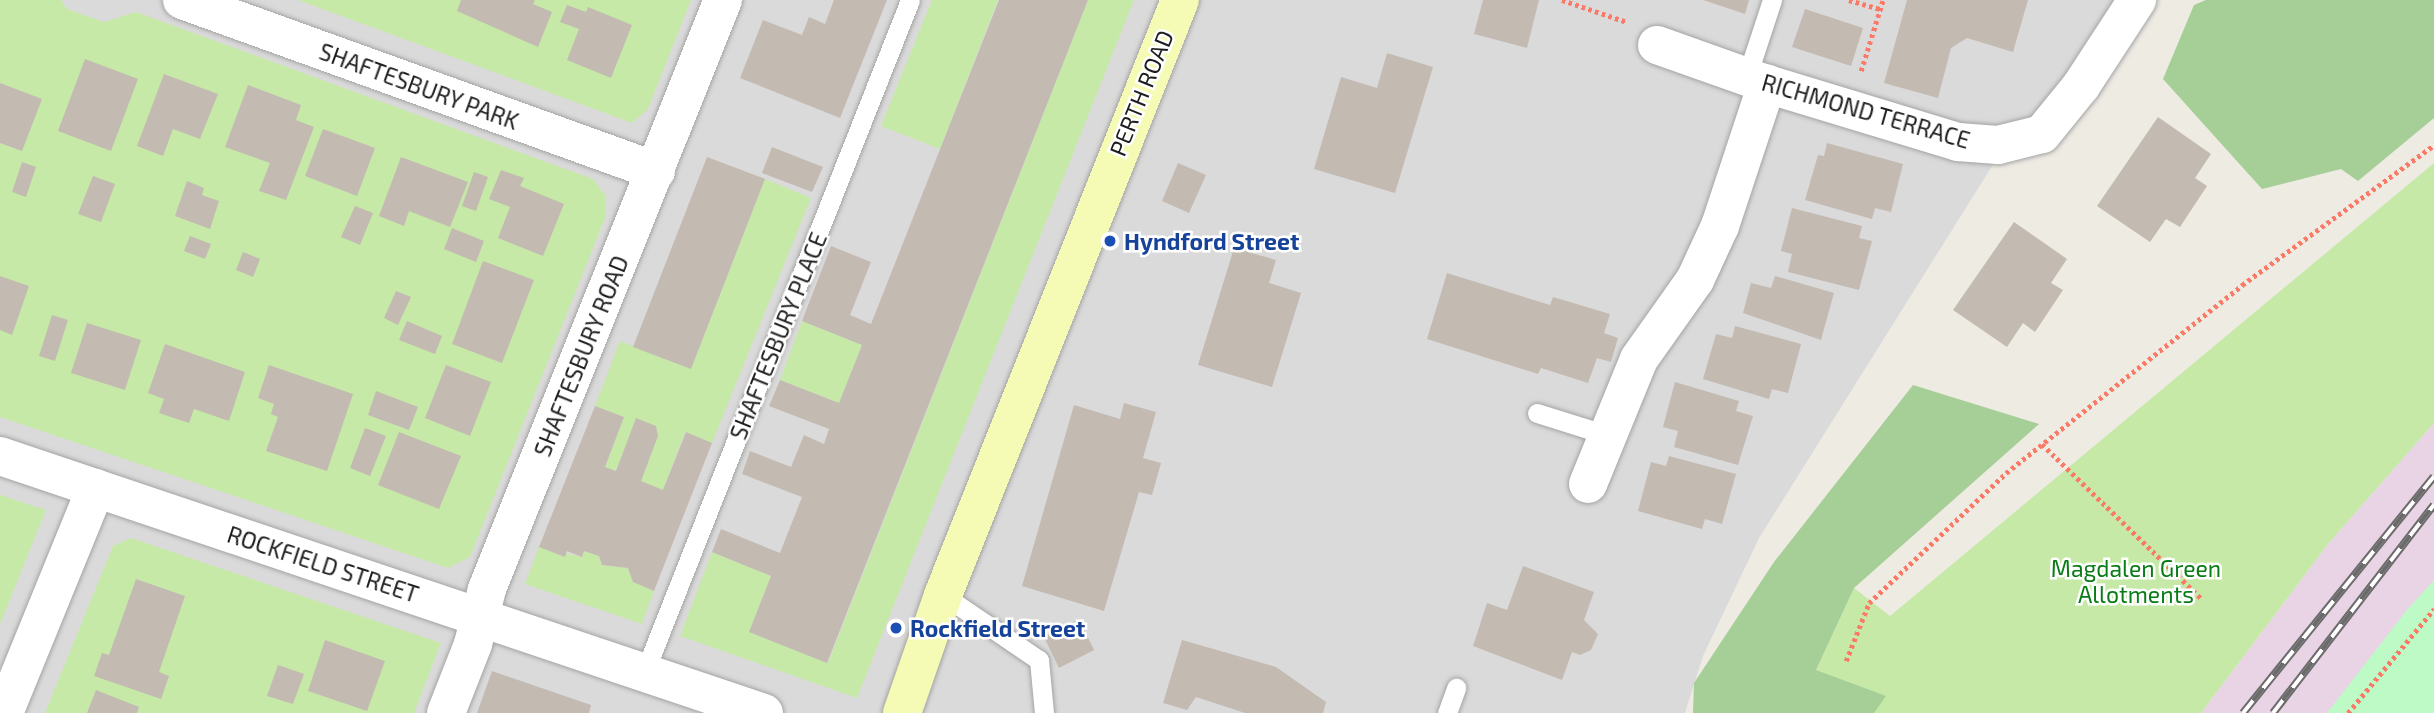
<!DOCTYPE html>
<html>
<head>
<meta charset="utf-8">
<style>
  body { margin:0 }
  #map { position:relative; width:2434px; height:713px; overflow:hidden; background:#eeebe3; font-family:"Exo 2",sans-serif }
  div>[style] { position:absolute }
  .residential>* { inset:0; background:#dbdada }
  .industrial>* { inset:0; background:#e8d4e4 }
  .grass>* { inset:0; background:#c6e9a8 }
  .forest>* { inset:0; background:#a6ce97 }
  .park>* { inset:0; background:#befac5 }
  .building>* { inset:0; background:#c3bab2 }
  .path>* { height:4.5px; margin-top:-2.25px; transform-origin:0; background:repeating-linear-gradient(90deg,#fb7a67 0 3.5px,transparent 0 7px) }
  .roads { filter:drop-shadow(0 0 2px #a4a4a4) drop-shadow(0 0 2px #a4a4a4) }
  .lane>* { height:19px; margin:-9.5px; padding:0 9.5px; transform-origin:9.5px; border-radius:9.5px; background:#fff }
  .street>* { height:38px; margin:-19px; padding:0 19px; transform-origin:19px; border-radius:19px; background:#fff }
  .secondary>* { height:38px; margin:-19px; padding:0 19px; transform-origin:19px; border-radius:19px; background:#f5fab5 }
  .rail>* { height:8px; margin-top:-4px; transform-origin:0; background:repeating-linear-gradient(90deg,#fff 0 16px,#6b6b6b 0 32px); box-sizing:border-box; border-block:2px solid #6b6b6b }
  .dots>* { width:19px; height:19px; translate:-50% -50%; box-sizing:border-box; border:4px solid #fff; border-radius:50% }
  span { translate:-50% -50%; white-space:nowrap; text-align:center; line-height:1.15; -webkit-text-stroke:5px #fff; paint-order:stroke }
  .street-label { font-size:23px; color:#1d1d1d }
  .transit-label { font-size:23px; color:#164399; font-weight:700 }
  .left { translate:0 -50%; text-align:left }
  .park-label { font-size:23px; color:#0a7c17 }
</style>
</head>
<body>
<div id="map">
  <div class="residential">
    <i style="clip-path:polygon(0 0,2137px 0,1999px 155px,1759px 538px,1703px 656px,1685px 713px,0 713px)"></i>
  </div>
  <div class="industrial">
    <i style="clip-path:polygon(2434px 423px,2434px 580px,2327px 713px,2201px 713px,2328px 544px)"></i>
  </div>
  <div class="grass">
    <i style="clip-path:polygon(0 0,61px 0,67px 9px,104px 22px,136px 12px,593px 179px,605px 195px,605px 218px,470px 557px,448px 568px,0 417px)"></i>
    <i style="clip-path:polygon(298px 0,691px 0,648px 109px,632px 123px)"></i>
    <i style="clip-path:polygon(932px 0,998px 0,940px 149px,881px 126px)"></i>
    <i style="clip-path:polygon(1088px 0,1134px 0,857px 698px,680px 636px,712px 552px,771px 576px,749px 632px,828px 663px)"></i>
    <i style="clip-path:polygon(2434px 163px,2434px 423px,2328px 544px,2201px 713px,1865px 713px,1816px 670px,1854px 588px,1890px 616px)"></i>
    <i style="clip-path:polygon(765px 179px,811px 198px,712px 443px,685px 432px,663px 490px,641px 481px,658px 436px,656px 426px,636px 419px,616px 471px,605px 467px,624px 417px,595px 406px,620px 341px,691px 369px)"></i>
    <i style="clip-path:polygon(802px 321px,862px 345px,839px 403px,780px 380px)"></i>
    <i style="clip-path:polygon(0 495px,46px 510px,0 624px)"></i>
    <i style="clip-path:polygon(131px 538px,441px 643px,414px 713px,45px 713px,113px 546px)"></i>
    <i style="clip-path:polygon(539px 547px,582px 557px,584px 551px,599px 556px,602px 565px,628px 568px,633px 582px,654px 591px,642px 624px,525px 584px)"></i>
  </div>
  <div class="forest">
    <i style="clip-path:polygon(2206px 0,2434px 0,2434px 118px,2358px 181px,2341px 169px,2262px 189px,2163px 79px,2194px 5px)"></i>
    <i style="clip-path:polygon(1913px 385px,2039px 424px,1854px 588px,1816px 670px,1886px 696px,1874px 713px,1693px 713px,1694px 683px,1774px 562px)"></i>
  </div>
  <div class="park">
    <i style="clip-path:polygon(2434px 580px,2434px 713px,2327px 713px,2407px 610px)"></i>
  </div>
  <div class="building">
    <i style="clip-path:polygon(461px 0,535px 0,533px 4px,552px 12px,538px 47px,457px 11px)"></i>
    <i style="clip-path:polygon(834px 0,887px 0,840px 118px,740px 78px,763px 20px,802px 35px,809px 17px,825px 24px)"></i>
    <i style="clip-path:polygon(999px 0,1088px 0,827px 663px,749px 632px,771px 576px,712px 552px,721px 529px,780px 553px,802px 497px,742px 474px,750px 451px,791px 467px,804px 435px,824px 444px,829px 429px,769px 406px,780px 380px,839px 403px,862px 345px,802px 321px,831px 246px,871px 262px,850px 315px,871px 324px)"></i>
    <i style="clip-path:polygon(1483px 0,1539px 0,1527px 48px,1474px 34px)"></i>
    <i style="clip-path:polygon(1703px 0,1749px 0,1745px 14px)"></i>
    <i style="clip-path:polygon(1907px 0,2028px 0,2013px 52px,1967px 38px,1951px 48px,1938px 98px,1884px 83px)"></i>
    <i style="clip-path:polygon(567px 5px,586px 12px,588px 7px,632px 25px,611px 78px,567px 60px,579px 29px,560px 22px)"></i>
    <i style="clip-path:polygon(1805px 9px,1863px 28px,1851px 66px,1792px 47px)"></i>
    <i style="clip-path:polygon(1387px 53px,1433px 67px,1395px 193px,1314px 169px,1341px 77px,1377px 88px)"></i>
    <i style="clip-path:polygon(85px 59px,138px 79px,111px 151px,58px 131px)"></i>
    <i style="clip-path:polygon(164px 74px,218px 94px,200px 139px,173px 129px,163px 156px,137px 146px)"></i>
    <i style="clip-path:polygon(0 83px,42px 99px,22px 151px,0 143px)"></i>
    <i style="clip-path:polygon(248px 85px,301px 105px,296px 120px,314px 127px,286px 200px,259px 191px,270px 163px,225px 147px)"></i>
    <i style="clip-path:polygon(2158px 117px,2211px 154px,2195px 178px,2207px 186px,2180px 227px,2166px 219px,2150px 242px,2097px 206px)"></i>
    <i style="clip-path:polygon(323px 129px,375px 148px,357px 196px,305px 176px)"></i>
    <i style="clip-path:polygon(1827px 143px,1903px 164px,1891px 212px,1875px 208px,1872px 219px,1805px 200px,1818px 155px,1824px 156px)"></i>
    <i style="clip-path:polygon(772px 147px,823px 167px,812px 192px,762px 173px)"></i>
    <i style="clip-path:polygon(401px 157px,468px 182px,450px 227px,409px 211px,404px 226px,379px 216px)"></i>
    <i style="clip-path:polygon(707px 157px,765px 179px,691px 369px,633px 347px)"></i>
    <i style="clip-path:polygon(22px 162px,36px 167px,26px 197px,12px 192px)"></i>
    <i style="clip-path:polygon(1178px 163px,1206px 175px,1189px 213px,1162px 201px)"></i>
    <i style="clip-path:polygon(501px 170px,524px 178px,520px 186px,564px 204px,543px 256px,498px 238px,510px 207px,489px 199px)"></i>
    <i style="clip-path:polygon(474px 172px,488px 177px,476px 211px,462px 206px)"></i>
    <i style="clip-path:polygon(93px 176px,115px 184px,101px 222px,78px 214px)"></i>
    <i style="clip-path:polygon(187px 181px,204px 188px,202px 195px,219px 201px,210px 229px,175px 216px)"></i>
    <i style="clip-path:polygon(355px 206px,373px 213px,360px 245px,341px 237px)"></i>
    <i style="clip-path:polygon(1792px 208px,1862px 226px,1859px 238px,1872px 241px,1859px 290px,1788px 272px,1792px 254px,1781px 251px)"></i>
    <i style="clip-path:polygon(2014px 222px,2067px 259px,2051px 283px,2063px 290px,2035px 332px,2023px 323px,2007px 347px,1953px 310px)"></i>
    <i style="clip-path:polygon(452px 228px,484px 241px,476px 262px,444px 249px)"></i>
    <i style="clip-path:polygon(190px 236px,211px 244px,205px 259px,184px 251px)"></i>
    <i style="clip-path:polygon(1234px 248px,1276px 260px,1269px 283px,1301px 293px,1272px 387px,1198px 365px)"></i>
    <i style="clip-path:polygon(243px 252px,260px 259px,253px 277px,236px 270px)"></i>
    <i style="clip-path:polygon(483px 261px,534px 280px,502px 363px,452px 344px)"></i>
    <i style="clip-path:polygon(1447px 273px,1550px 305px,1553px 297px,1610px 314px,1604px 333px,1618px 338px,1611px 362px,1597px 358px,1588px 383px,1541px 368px,1538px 374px,1427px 339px)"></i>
    <i style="clip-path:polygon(0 276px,29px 286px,12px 335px,0 330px)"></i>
    <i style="clip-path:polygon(1775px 276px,1834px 293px,1821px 340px,1743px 313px,1751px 283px,1771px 288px)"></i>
    <i style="clip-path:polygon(396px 291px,411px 297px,398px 325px,384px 318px)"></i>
    <i style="clip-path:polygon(52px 315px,68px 320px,55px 361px,39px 356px)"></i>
    <i style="clip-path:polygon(407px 321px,442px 336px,435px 354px,399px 340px)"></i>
    <i style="clip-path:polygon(87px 323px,141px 340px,125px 390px,71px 373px)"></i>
    <i style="clip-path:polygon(1735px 326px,1801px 344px,1788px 393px,1772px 389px,1769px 399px,1703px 379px,1716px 334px,1732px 338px)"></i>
    <i style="clip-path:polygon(165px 344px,245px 372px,229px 421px,194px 409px,189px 423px,159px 413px,164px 399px,148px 393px)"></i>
    <i style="clip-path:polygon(269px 365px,353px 394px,327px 471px,266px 451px,278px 417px,271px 414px,274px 404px,258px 398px)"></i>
    <i style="clip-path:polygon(446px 365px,491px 382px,470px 436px,425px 418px)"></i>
    <i style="clip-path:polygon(1675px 382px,1739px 401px,1736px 411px,1753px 416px,1738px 465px,1674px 447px,1678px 431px,1663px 427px)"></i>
    <i style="clip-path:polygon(376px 391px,418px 407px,409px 430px,368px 415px)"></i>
    <i style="clip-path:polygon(1124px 403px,1156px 412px,1143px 458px,1161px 463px,1152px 495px,1139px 492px,1104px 611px,1022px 586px,1074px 405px,1120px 419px)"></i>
    <i style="clip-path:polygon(595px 406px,624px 417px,605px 467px,616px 471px,636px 418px,656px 426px,658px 436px,641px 481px,663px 490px,686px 432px,712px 443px,654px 591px,633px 582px,628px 568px,602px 565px,599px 556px,584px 551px,582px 557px,567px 551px,565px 557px,539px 547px)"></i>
    <i style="clip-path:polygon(365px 428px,386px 436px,370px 476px,350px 468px)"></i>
    <i style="clip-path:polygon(399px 432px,461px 456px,439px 509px,378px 485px)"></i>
    <i style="clip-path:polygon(1669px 456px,1736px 474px,1722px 524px,1705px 519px,1702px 529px,1638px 511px,1651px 462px,1666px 466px)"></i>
    <i style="clip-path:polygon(1523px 566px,1594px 592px,1584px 620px,1598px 634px,1591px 650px,1580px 655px,1572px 652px,1562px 680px,1473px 646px,1487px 603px,1507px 610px)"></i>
    <i style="clip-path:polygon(136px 579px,185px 596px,159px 672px,169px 676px,161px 699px,94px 676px,102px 653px,109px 655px)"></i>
    <i style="clip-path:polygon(1079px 619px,1094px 650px,1059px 668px,1044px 637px)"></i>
    <i style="clip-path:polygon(325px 640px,385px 661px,367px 711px,308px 691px)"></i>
    <i style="clip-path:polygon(1182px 640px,1276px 667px,1326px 702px,1323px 713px,1245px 713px,1196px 697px,1187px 710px,1163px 703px)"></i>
    <i style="clip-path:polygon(278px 665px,304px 674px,293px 704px,267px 696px)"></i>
    <i style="clip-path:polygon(492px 671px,591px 705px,589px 713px,477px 713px)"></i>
    <i style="clip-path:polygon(96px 690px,139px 707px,137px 713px,87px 713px)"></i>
  </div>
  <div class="path">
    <i style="left:1562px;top:0;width:69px;rotate:18.7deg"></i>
    <i style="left:1849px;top:0;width:32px;rotate:16deg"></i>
    <i style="left:1861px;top:71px;width:74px;rotate:-72.8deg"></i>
    <i style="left:2042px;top:444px;width:221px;rotate:44.1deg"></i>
    <i style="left:1846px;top:661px;width:62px;rotate:-68.4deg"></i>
    <i style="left:1869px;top:603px;width:189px;rotate:-43.5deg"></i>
    <i style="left:2006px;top:473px;width:302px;rotate:-38.5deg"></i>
    <i style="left:2242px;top:285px;width:238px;rotate:-36.1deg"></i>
    <i style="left:2348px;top:713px;width:135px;rotate:-50.4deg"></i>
  </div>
  <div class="roads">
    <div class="lane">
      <i style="left:1747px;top:76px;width:80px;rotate:-71.8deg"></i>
      <i style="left:1537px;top:413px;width:73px;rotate:17.4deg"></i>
      <i style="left:943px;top:595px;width:116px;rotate:34.1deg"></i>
      <i style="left:1039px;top:660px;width:53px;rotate:84.6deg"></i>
      <i style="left:645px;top:671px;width:721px;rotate:-68.45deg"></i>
      <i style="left:1447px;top:713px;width:27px;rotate:-70deg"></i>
    </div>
    <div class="street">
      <i style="left:182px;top:0;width:504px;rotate:19.84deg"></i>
      <i style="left:1657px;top:45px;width:117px;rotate:19.5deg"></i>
      <i style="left:1767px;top:84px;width:200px;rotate:16.9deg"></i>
      <i style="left:1958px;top:142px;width:40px;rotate:4.3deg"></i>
      <i style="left:1998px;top:145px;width:45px;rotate:-14deg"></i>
      <i style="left:2042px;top:134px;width:62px;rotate:-50.9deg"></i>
      <i style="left:2081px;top:86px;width:103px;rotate:-56.9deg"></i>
      <i style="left:0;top:456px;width:806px;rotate:18.59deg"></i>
      <i style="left:1588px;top:484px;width:135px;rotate:-67.8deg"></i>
      <i style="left:1639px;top:359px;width:97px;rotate:-54.7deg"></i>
      <i style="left:1695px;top:280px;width:60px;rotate:-65.2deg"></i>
      <i style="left:1720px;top:226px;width:150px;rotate:-71.7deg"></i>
      <i style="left:4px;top:713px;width:243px;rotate:-67.8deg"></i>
      <i style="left:446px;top:713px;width:74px;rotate:-68.6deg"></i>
      <i style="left:473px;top:644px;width:57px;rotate:-75.7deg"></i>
      <i style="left:487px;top:589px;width:635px;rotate:-68.17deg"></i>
    </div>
    <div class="secondary">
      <i style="left:902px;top:713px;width:125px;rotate:-70.8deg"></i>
      <i style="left:943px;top:595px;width:640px;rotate:-68.28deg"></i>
    </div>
  </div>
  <div class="rail">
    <i style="left:2243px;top:713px;width:304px;rotate:-51.1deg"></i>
    <i style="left:2273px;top:713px;width:263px;rotate:-52.3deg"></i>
  </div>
  <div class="dots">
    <i style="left:1110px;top:241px;background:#1a4fb4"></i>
    <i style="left:896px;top:628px;background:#1a4fb4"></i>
  </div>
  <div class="street-label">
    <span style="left:419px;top:86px;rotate:20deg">SHAFTESBURY PARK</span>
    <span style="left:1141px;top:93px;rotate:-68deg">PERTH ROAD</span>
    <span style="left:1866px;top:111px;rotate:16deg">RICHMOND TERRACE</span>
    <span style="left:778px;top:336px;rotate:-68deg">SHAFTESBURY PLACE</span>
    <span style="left:581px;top:356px;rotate:-68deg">SHAFTESBURY ROAD</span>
    <span style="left:323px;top:564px;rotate:18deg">ROCKFIELD STREET</span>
  </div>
  <div class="transit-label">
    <span class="left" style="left:1124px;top:241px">Hyndford Street</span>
    <span class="left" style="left:910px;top:628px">Rockfield Street</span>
  </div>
  <div class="park-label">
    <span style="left:2136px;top:581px">Magdalen Green<br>Allotments</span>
  </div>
</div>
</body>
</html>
